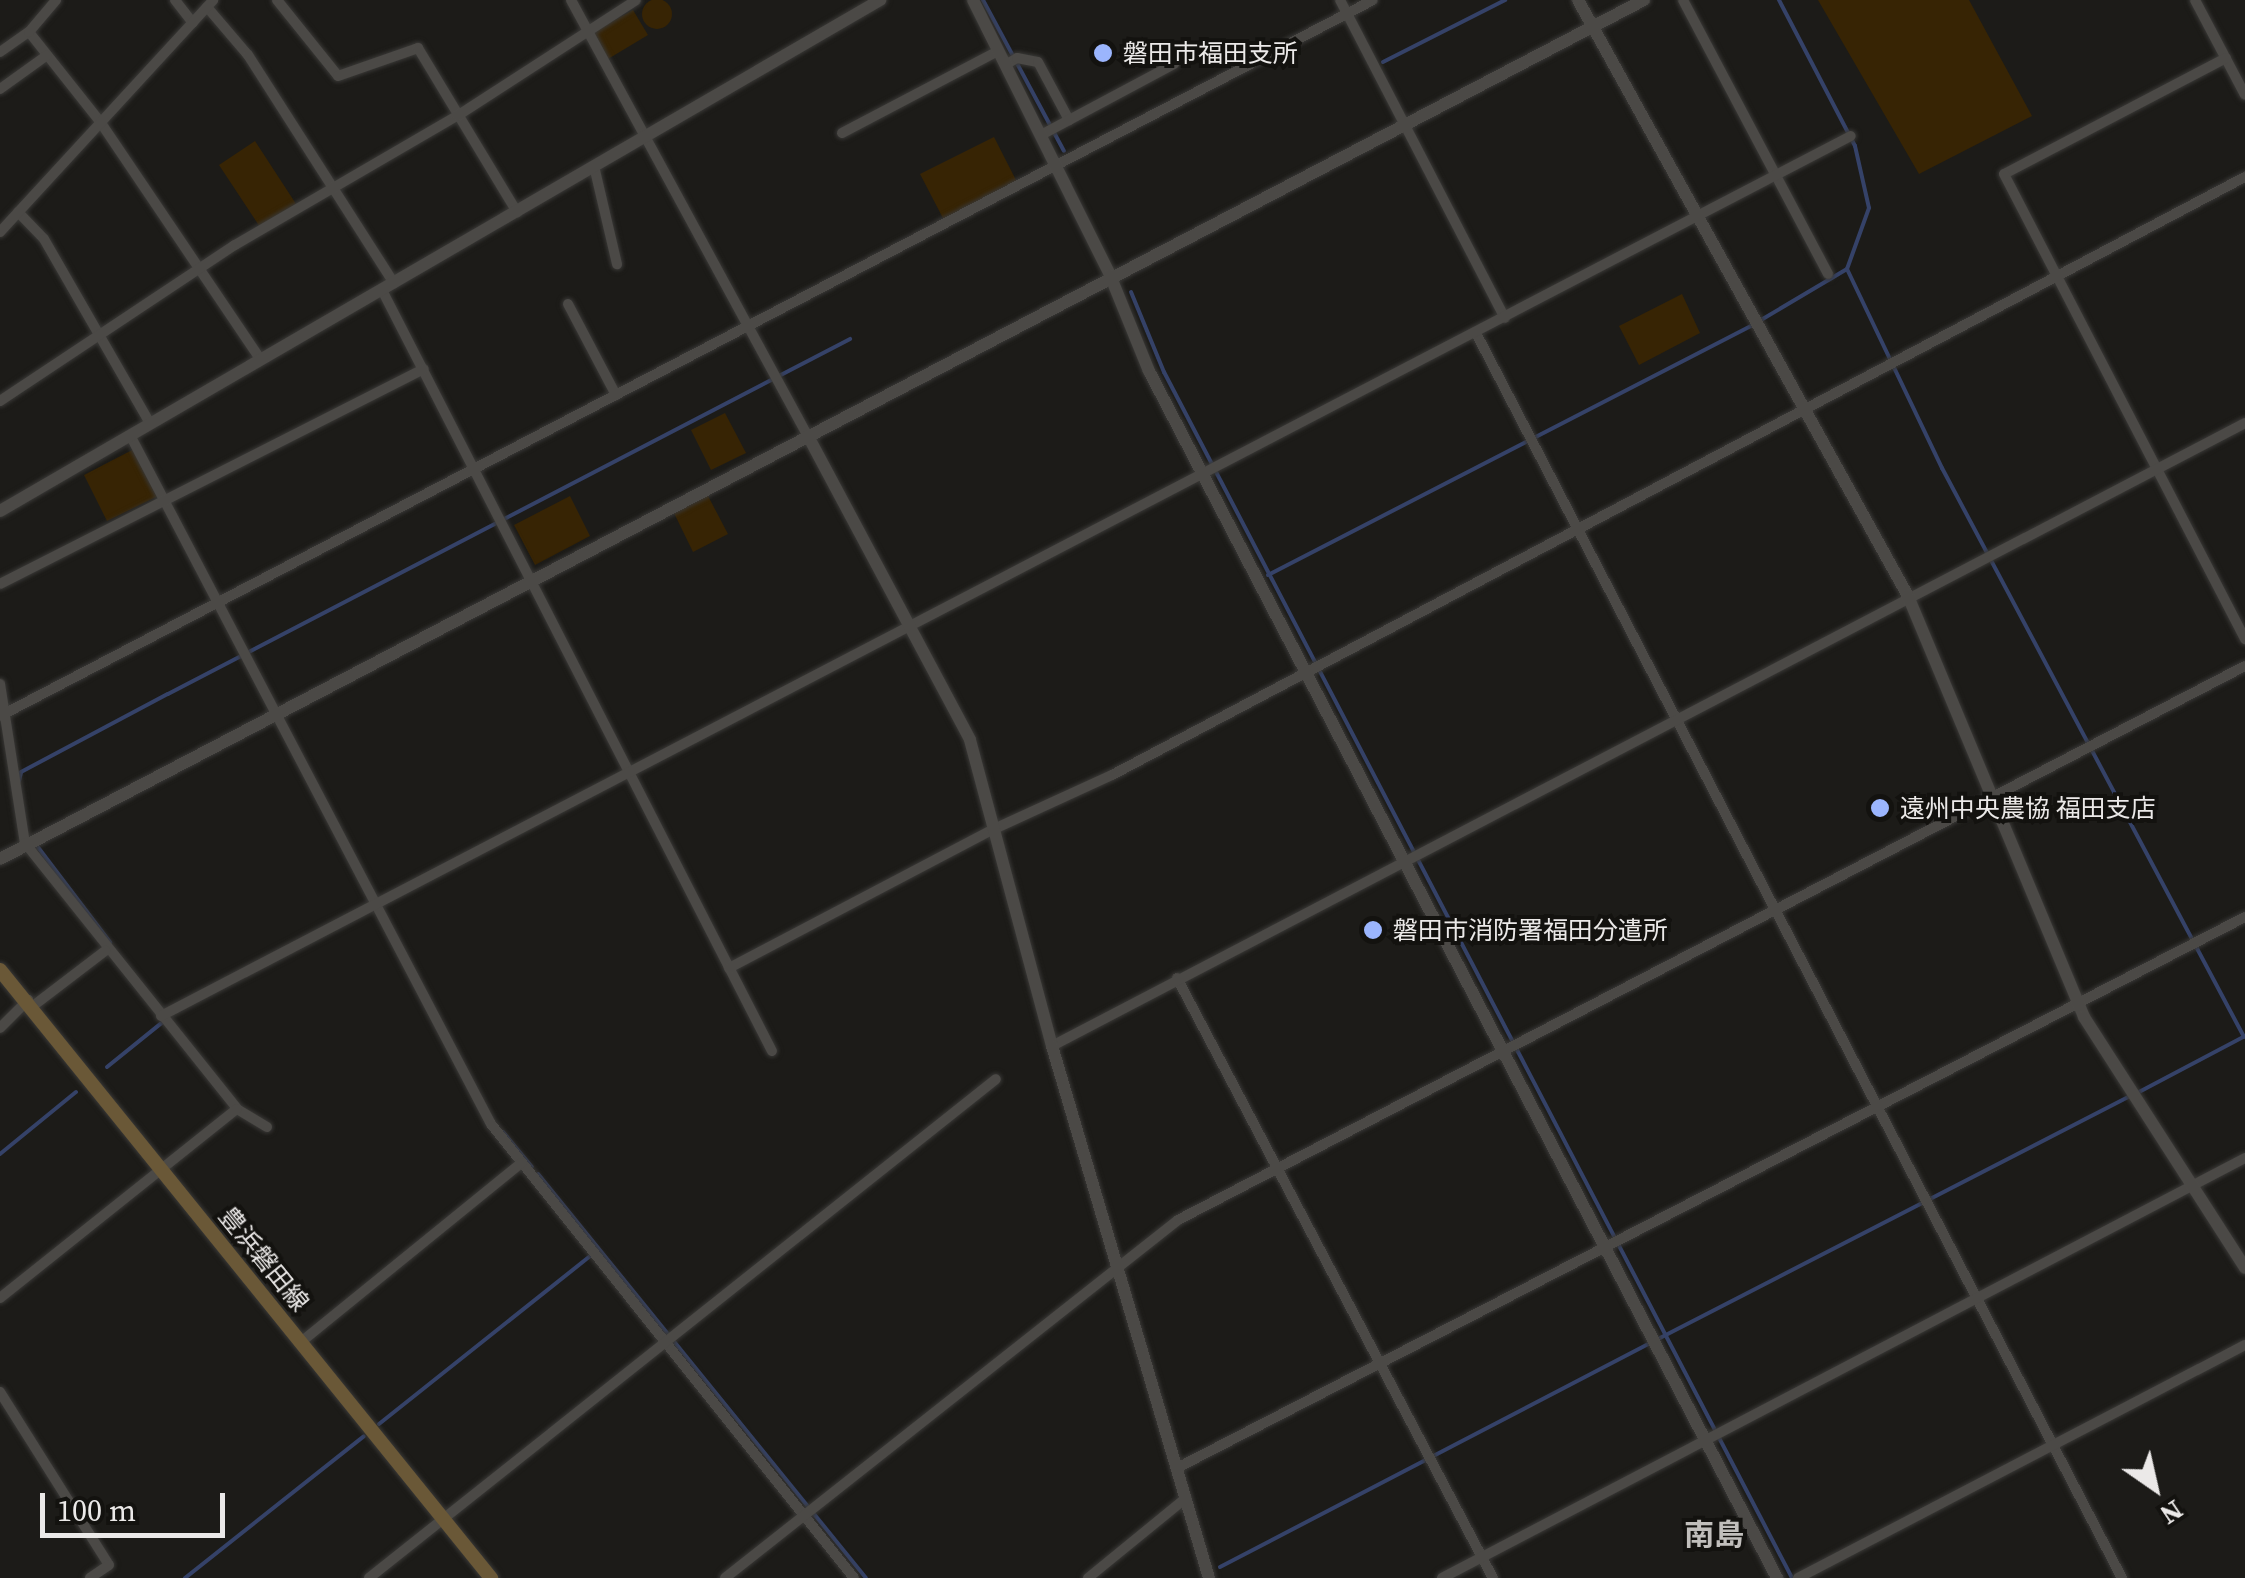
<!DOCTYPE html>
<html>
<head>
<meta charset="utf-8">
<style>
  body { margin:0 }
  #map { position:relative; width:2245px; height:1578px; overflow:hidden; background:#1c1b18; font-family:"Source Serif 4","Noto Sans JP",serif }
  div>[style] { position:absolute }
  .green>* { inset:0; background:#372404 }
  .round { border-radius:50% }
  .stream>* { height:4px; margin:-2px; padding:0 2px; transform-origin:2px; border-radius:2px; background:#354268 }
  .roads { filter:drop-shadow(0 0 2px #393836) drop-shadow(0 0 2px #393836) }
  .minor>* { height:10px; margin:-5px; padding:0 5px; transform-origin:5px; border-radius:5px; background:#4b4946 }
  .tertiary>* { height:12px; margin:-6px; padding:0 6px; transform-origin:6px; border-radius:6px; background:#4b4946 }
  .secondary>* { height:14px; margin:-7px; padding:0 7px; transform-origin:7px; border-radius:7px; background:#6a5837 }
  .dots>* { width:28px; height:28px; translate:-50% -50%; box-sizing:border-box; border:5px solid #13120f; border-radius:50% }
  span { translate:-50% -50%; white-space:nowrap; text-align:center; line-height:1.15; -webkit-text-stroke:8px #13120f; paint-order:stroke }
  .poi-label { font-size:25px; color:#ebe9e8 }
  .left { translate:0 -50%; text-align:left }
  .street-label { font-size:25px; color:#ebe9e8 }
  .quarter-label { font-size:30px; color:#c1bfbc; font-weight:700 }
  .north { position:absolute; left:2105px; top:1438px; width:100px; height:100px; -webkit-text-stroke:8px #13120f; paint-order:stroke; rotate:146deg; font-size:28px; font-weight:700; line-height:40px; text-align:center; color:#ebe9e8 }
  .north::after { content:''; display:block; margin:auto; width:35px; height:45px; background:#ebe9e8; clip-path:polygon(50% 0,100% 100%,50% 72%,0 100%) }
  .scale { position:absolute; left:40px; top:1493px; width:185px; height:45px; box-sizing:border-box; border:5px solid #ebe9e8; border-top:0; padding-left:12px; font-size:30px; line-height:35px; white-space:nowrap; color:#ebe9e8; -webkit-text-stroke:8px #13120f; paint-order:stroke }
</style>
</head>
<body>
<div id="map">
  <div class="green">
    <i class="round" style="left:642px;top:-1px;width:30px;height:30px"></i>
    <i style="clip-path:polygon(1818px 0,1969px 0,2032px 116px,1919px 174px)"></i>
    <i style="clip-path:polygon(633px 10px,648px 35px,608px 59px,593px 32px)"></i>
    <i style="clip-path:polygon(994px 137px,1019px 186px,946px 224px,920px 174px)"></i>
    <i style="clip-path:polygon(255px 141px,298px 207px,262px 230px,219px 165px)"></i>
    <i style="clip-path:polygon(1682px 294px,1700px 333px,1639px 365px,1619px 326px)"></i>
    <i style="clip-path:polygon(725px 413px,746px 453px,711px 470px,691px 430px)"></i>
    <i style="clip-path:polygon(136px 448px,160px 495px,107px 521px,84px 475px)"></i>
    <i style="clip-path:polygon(707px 494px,728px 534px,693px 552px,673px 511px)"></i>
    <i style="clip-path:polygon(570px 496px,590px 536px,535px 565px,514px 525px)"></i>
  </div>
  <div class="stream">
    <i style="left:983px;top:0;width:171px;rotate:61.8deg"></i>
    <i style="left:1383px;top:62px;width:137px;rotate:-26.9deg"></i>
    <i style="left:1847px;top:269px;width:221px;rotate:64.5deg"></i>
    <i style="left:1942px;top:468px;width:644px;rotate:62.04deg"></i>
    <i style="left:1131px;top:292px;width:87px;rotate:67.6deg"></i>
    <i style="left:1164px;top:372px;width:1360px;rotate:62.49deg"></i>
    <i style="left:1761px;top:320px;width:100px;rotate:-30.7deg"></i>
    <i style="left:1847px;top:269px;width:65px;rotate:-70.2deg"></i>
    <i style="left:1869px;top:208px;width:64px;rotate:-102.7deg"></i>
    <i style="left:1855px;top:146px;width:165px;rotate:-117.5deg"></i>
    <i style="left:1268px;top:575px;width:546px;rotate:-27.27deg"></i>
    <i style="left:19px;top:781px;width:9px;rotate:-77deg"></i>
    <i style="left:21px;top:772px;width:166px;rotate:-28deg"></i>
    <i style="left:168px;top:694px;width:769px;rotate:-27.5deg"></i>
    <i style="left:34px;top:842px;width:126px;rotate:52.8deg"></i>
    <i style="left:107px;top:1067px;width:73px;rotate:-38.9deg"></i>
    <i style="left:2139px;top:1092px;width:120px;rotate:-27.8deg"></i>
    <i style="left:503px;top:1132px;width:45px;rotate:50.4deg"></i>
    <i style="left:0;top:1154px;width:98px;rotate:-39.2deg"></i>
    <i style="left:538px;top:1174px;width:520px;rotate:50.93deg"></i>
    <i style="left:1658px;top:1339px;width:531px;rotate:-27.24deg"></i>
    <i style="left:379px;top:1424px;width:273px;rotate:-38.5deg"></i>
    <i style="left:1220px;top:1567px;width:485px;rotate:-27.5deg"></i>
    <i style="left:185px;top:1578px;width:228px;rotate:-38.4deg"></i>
  </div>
  <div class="roads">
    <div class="minor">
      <i style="left:175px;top:0;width:29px;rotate:52deg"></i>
      <i style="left:277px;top:0;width:97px;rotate:51.2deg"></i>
      <i style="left:338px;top:76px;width:85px;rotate:-19.3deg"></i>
      <i style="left:418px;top:48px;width:192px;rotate:58.9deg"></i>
      <i style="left:571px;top:0;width:496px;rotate:61.5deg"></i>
      <i style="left:1340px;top:0;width:358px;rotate:62.6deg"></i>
      <i style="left:1683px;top:0;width:310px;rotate:62.1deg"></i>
      <i style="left:2195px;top:0;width:107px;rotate:62.2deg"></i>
      <i style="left:207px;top:7px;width:63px;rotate:49.5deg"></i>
      <i style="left:248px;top:55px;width:271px;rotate:57.4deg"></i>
      <i style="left:29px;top:32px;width:116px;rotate:51.6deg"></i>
      <i style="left:101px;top:123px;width:285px;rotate:56deg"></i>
      <i style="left:0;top:52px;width:35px;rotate:-35deg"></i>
      <i style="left:29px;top:32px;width:42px;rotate:-49.8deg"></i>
      <i style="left:2226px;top:58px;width:250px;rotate:152.4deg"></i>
      <i style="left:2004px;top:174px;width:524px;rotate:62.6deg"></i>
      <i style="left:1005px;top:65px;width:14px;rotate:-30deg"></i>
      <i style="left:1017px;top:58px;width:21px;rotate:11deg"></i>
      <i style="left:1038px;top:62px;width:66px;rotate:61.9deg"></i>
      <i style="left:0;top:89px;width:57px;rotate:-35.7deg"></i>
      <i style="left:842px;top:133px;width:176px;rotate:-27.7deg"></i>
      <i style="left:1041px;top:135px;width:151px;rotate:-28.1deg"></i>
      <i style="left:594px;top:166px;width:101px;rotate:76.8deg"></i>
      <i style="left:18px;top:212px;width:37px;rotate:46deg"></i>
      <i style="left:44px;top:239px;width:212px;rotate:60.1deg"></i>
      <i style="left:0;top:232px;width:315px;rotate:-47.4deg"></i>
      <i style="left:382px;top:290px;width:855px;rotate:62.87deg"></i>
      <i style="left:568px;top:304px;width:103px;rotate:62.2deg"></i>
      <i style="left:1476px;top:333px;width:1403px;rotate:62.58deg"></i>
      <i style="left:0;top:401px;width:282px;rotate:-33.6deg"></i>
      <i style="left:235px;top:245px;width:257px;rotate:-30.2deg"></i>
      <i style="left:457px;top:116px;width:213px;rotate:-32.9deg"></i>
      <i style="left:130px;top:435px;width:778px;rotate:62.35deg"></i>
      <i style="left:491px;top:1124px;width:581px;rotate:51.36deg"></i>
      <i style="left:0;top:584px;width:475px;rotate:-26.9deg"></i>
      <i style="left:0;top:684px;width:161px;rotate:81.1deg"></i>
      <i style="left:25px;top:843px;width:340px;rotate:51.4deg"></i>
      <i style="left:237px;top:1109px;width:35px;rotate:31deg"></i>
      <i style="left:0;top:716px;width:1548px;rotate:-27.54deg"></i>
      <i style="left:729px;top:968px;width:299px;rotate:-27.7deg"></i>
      <i style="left:994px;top:829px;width:130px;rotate:-24.6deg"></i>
      <i style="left:1112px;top:775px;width:1281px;rotate:-27.83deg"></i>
      <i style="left:1177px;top:978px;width:678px;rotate:62.23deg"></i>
      <i style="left:33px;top:1006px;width:91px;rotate:-37.4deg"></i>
      <i style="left:161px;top:1016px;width:1905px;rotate:-27.51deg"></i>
      <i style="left:0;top:1028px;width:40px;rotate:-45deg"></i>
      <i style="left:1052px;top:1046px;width:1346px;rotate:-27.57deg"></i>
      <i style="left:0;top:1298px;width:303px;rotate:-38.6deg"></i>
      <i style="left:301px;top:1342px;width:284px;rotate:-39.1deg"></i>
      <i style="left:0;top:1392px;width:204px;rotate:57.8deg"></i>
      <i style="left:109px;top:1565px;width:23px;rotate:146deg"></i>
      <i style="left:1177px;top:1468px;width:1202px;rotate:-27.29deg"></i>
      <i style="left:369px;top:1578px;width:801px;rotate:-38.51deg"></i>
      <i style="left:725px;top:1578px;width:577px;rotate:-38.32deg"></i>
      <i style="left:1178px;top:1220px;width:1202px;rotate:-27.44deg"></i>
      <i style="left:1088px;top:1578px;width:127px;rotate:-39.2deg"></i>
      <i style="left:1442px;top:1578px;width:906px;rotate:-27.61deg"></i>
      <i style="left:1798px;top:1578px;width:504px;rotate:-27.53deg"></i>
    </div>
    <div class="tertiary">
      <i style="left:973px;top:0;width:307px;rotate:63.5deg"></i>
      <i style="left:1110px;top:275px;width:104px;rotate:67.9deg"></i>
      <i style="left:1149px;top:371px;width:1361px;rotate:62.51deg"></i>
      <i style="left:1578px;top:0;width:681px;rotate:61.03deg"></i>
      <i style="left:1908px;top:596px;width:456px;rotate:67.3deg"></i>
      <i style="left:2084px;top:1017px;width:298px;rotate:57.3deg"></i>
      <i style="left:808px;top:436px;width:344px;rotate:61.9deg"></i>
      <i style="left:970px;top:740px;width:317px;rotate:75deg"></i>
      <i style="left:1052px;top:1046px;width:555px;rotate:73.56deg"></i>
      <i style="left:0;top:511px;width:1018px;rotate:-30.14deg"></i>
      <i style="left:0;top:859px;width:1855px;rotate:-27.59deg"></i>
    </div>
    <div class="secondary">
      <i style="left:0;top:970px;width:782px;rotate:51.08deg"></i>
    </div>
  </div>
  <div class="dots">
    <i style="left:1103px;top:53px;background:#9bb5fd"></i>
    <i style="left:1880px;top:808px;background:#9bb5fd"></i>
    <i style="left:1373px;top:930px;background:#9bb5fd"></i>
  </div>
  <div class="poi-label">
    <span class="left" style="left:1123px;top:53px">磐田市福田支所</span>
    <span class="left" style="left:1900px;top:808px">遠州中央農協 福田支店</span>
    <span class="left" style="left:1393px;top:930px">磐田市消防署福田分遣所</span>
  </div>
  <div class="street-label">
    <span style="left:264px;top:1259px;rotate:51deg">豊浜磐田線</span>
  </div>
  <div class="quarter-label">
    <span style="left:1714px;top:1535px">南島</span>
  </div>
  <div class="north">N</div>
  <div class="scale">100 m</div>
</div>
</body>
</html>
